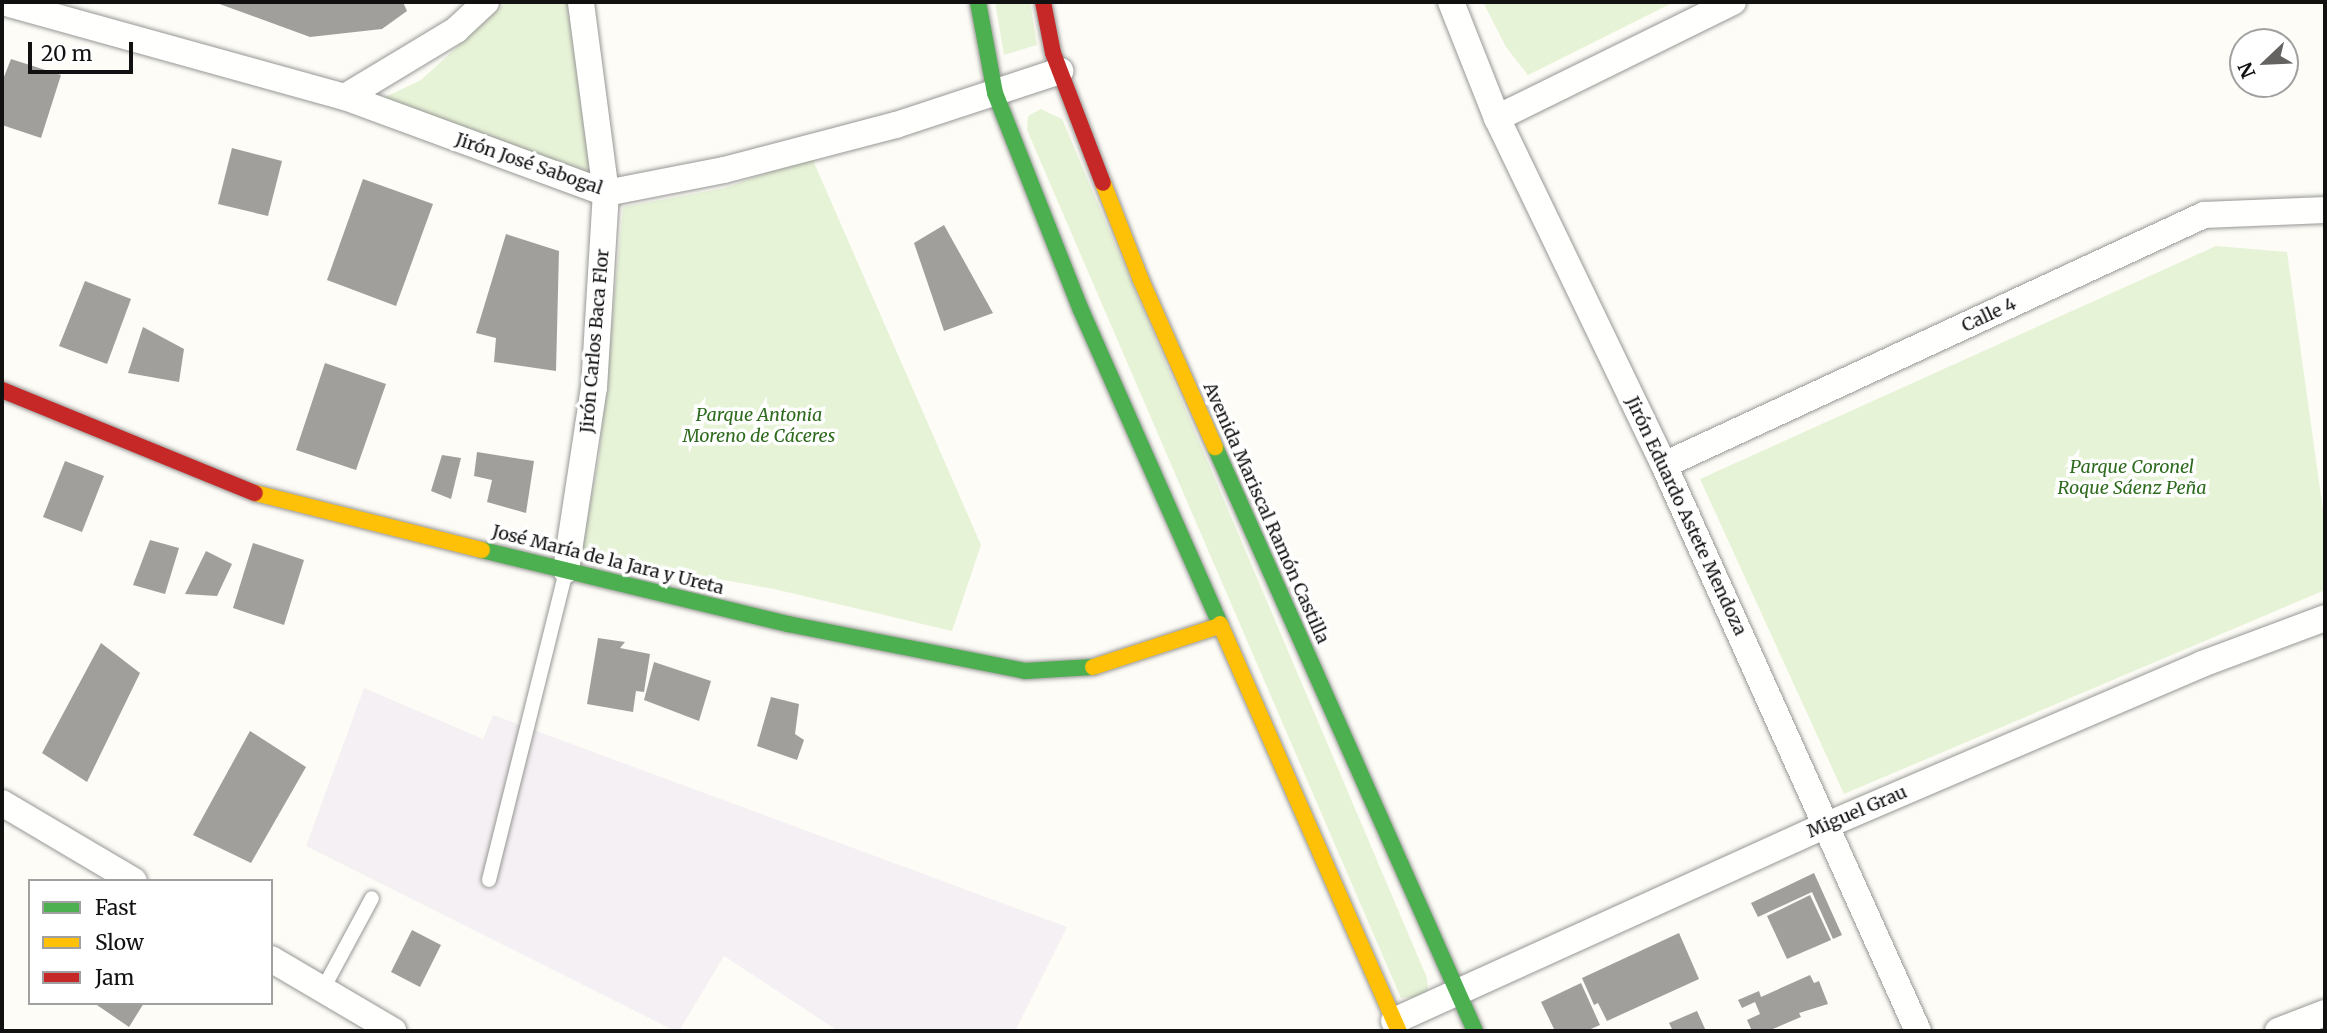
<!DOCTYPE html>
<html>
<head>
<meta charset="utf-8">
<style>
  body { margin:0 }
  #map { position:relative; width:2327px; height:1033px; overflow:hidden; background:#fdfcf7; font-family:Merriweather,serif }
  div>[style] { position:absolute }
  .industrial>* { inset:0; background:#f5f0f3 }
  .green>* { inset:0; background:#e7f3d7 }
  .building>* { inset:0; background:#a19f9c }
  .roads { filter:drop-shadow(0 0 2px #979795) drop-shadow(0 0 2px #979795) }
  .lane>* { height:14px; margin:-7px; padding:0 7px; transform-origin:7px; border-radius:7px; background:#fffffe }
  .street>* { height:26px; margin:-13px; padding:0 13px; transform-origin:13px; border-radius:13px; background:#fffffe }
  .fast>* { height:16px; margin:-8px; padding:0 8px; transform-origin:8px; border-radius:8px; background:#4caf50 }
  .slow>* { height:16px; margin:-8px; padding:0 8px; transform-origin:8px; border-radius:8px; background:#ffc107 }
  .jam>* { height:16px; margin:-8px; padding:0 8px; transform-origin:8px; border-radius:8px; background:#c62828 }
  span { translate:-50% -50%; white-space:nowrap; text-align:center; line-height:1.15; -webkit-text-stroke:7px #fff; paint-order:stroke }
  .street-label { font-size:18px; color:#111 }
  .park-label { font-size:18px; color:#2f6b1f; font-style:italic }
  .frame { position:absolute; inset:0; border:4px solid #111; pointer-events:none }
  .legend { position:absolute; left:28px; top:879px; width:245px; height:126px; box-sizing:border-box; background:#fff; border:2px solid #a0a0a0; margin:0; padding:9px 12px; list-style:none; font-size:21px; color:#111 }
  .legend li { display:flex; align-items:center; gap:14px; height:35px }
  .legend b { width:35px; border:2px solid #a0a0a0 }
  .north { position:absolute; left:2229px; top:28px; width:70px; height:70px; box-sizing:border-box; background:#fff; border:2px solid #a0a0a0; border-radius:50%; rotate:247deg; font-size:19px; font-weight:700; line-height:28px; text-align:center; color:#111 }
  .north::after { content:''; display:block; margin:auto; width:24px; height:32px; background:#646362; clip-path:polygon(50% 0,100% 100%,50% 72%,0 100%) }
  .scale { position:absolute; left:28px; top:42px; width:105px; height:32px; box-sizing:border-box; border:4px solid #111; border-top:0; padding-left:9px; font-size:21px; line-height:24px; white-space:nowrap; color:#111; -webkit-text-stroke:5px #fff; paint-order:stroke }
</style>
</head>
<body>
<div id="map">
  <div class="industrial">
    <i style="clip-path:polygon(364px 688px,483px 739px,493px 715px,1067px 927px,1015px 1031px,838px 1031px,724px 956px,679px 1031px,675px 1031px,306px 846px)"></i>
  </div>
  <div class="green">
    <i style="clip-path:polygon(506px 2px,570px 2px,595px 180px,379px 100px,421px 80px)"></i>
    <i style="clip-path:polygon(995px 2px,1030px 2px,1037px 45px,1004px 55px)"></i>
    <i style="clip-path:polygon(1483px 2px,1674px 2px,1528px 75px,1506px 47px)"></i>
    <i style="clip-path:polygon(1041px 109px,1062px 119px,1427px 978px,1428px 990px,1418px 997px,1401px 998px,1027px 130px,1028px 116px)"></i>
    <i style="clip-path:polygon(812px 158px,981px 545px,952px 631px,774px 589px,580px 554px,599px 457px,623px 207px,724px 188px)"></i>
    <i style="clip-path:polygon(2216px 246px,2287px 252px,2325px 525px,2325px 590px,1844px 794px,1700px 479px)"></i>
  </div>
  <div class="building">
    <i style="clip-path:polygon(214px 2px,403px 2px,407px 11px,382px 29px,310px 37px)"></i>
    <i style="clip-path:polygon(11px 59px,61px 75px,41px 138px,2px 125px,2px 82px)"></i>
    <i style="clip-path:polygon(232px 148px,282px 161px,268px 216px,218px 204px)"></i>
    <i style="clip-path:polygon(363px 179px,433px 204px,396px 306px,327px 280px)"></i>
    <i style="clip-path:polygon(944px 225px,993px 313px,944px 331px,914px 243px)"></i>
    <i style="clip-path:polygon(506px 234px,559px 251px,556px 371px,494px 362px,496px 338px,476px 333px)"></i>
    <i style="clip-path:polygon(85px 281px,131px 299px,107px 364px,59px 346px)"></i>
    <i style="clip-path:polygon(143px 327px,184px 349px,179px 382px,128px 373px)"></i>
    <i style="clip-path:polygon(325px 363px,386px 384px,356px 470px,296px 450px)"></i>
    <i style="clip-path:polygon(477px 452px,534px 461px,526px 513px,487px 502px,492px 480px,474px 476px)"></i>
    <i style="clip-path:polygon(442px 455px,461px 458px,451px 499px,431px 491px)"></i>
    <i style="clip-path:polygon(65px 461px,104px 476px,82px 532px,43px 517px)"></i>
    <i style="clip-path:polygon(150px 540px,179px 548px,165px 594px,133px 585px)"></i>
    <i style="clip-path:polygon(253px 543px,304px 560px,284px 625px,233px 608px)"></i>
    <i style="clip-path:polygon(206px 551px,232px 564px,217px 596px,185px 594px)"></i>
    <i style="clip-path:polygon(598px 638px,625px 642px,620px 648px,650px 654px,644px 692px,636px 691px,633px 712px,587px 704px)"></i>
    <i style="clip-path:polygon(101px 643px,140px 673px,87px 782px,42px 753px)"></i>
    <i style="clip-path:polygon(654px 662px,711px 681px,699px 721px,644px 700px)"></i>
    <i style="clip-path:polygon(771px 697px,799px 704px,795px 734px,804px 740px,797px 760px,757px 746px)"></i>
    <i style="clip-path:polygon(250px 731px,306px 767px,251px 863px,193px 835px)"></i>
    <i style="clip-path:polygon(1814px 873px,1842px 935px,1833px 939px,1812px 892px,1758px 917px,1751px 903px)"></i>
    <i style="clip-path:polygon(1810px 895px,1831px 940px,1787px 959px,1767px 916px)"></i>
    <i style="clip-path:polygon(412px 930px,441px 945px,420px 987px,391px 972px)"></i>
    <i style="clip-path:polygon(1679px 933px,1699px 979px,1607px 1021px,1598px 1003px,1594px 1005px,1582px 978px)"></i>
    <i style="clip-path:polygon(1810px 975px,1814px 983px,1819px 981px,1828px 1004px,1799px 1013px,1801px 1017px,1768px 1031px,1752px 1031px,1747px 1020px,1760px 1014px,1755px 1002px,1742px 1008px,1738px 1000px,1759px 991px,1761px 997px)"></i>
    <i style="clip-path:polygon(1581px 983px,1600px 1025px,1586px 1031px,1555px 1031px,1541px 1002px)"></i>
    <i style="clip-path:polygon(94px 1003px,144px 1003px,129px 1027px)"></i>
    <i style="clip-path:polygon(1697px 1011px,1706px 1031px,1673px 1031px,1669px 1023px)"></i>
  </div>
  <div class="roads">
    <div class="lane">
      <i style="left:489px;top:880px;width:318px;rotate:-76deg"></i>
      <i style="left:323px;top:989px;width:103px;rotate:-61.7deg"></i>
    </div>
    <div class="street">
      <i style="left:2px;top:2px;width:356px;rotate:15.5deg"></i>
      <i style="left:345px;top:97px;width:278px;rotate:20.2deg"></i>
      <i style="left:606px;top:193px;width:120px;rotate:-11deg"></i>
      <i style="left:724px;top:170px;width:178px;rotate:-14.7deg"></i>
      <i style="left:896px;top:125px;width:173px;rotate:-18.2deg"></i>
      <i style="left:1451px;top:2px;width:125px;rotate:68.4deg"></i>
      <i style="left:1497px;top:118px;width:385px;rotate:64.3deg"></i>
      <i style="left:1664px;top:465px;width:620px;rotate:65.83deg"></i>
      <i style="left:345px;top:97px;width:130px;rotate:-31.1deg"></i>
      <i style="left:456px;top:30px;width:41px;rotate:-43deg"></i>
      <i style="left:1497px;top:118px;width:263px;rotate:-26.2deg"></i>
      <i style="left:1664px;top:465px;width:595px;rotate:-24.84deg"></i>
      <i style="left:2204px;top:215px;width:121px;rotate:-2.4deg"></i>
      <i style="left:566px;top:570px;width:184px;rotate:-81.3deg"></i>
      <i style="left:594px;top:388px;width:195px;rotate:-86.5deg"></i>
      <i style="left:606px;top:193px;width:193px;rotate:-97.5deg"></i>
      <i style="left:2px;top:803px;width:153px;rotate:30.6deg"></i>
      <i style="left:271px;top:959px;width:142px;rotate:30.5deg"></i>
      <i style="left:1394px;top:1021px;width:475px;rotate:-24.4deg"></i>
      <i style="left:1827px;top:825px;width:408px;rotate:-23.2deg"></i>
      <i style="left:2202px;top:664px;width:131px;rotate:-20.5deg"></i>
      <i style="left:2278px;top:1031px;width:50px;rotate:-21deg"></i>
    </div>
    <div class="fast">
      <i style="left:978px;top:2px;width:93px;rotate:79.4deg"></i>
      <i style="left:995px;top:93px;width:233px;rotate:68.4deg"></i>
      <i style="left:1081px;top:310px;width:343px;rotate:66.1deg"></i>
      <i style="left:1215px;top:447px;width:639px;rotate:66deg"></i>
      <i style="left:482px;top:550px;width:315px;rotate:13.6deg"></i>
      <i style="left:788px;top:624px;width:242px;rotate:11.2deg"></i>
      <i style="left:1025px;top:671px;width:68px;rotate:-3.4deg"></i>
    </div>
    <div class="slow">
      <i style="left:1103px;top:183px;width:104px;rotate:68.6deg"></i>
      <i style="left:1141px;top:280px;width:183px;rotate:66.1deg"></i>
      <i style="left:255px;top:493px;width:234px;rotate:14.1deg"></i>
      <i style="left:1220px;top:624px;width:445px;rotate:66.3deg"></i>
      <i style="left:1093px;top:667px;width:133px;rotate:-18deg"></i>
    </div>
    <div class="jam">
      <i style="left:1043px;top:2px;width:52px;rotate:78.9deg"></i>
      <i style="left:1053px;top:53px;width:139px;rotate:69deg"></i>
      <i style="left:2px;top:390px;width:273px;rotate:22.2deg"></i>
    </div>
  </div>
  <div class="street-label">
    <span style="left:529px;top:164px;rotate:19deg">Jirón José Sabogal</span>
    <span style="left:1989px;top:315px;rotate:-25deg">Calle 4</span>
    <span style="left:595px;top:341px;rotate:-85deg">Jirón Carlos Baca Flor</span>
    <span style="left:1266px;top:513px;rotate:66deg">Avenida Mariscal Ramón Castilla</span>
    <span style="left:1686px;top:516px;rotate:65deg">Jirón Eduardo Astete Mendoza</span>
    <span style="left:608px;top:560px;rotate:14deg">José María de la Jara y Ureta</span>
    <span style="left:1857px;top:812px;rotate:-23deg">Miguel Grau</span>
  </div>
  <div class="park-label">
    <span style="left:759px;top:426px">Parque Antonia<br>Moreno de Cáceres</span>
    <span style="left:2132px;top:478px">Parque Coronel<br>Roque Sáenz Peña</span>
  </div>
  <div class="frame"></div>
  <ul class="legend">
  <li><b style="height:9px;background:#4caf50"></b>Fast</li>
  <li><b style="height:9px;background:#ffc107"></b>Slow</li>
  <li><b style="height:9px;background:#c62828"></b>Jam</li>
  </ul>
  <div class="north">N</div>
  <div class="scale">20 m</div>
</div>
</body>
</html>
